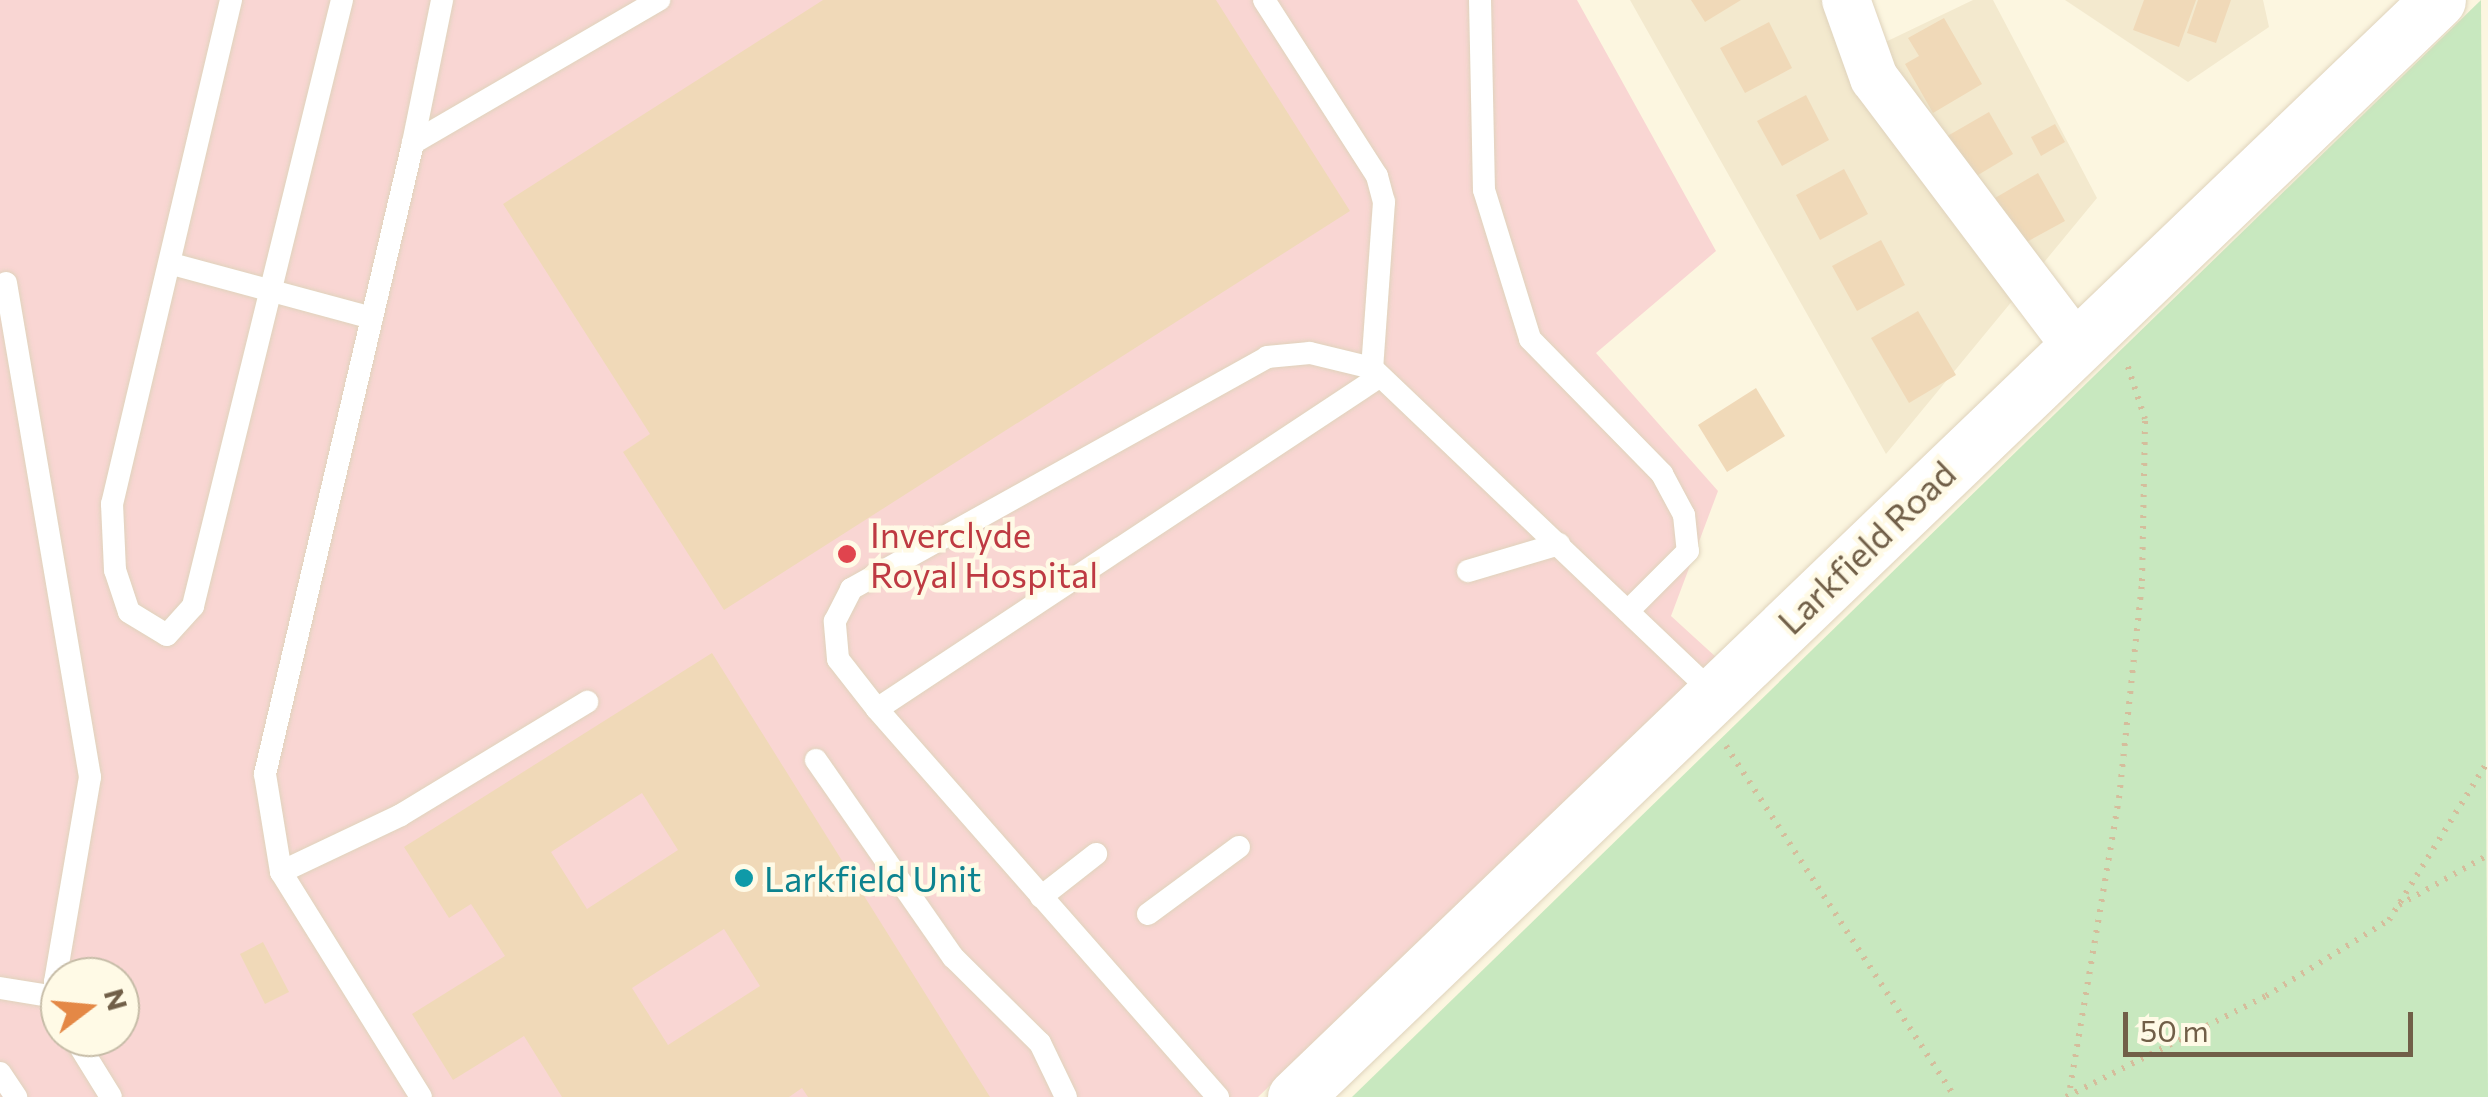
<!DOCTYPE html>
<html>
<head>
<meta charset="utf-8">
<style>
  body { margin:0 }
  #map { position:relative; width:2488px; height:1097px; overflow:hidden; background:#fcf6e0; font-family:Commissioner,sans-serif }
  div>[style] { position:absolute }
  .residential>* { inset:0; background:#f3e9ce }
  .medical>* { inset:0; background:#f9d6d3 }
  .green>* { inset:0; background:#c8e8bf }
  .building>* { inset:0; background:#f0d9b8 }
  .path>* { height:6px; margin-top:-3px; transform-origin:0; background:repeating-linear-gradient(90deg,#d5bd9c 0 2.5px,transparent 0 10.5px) }
  .roads { filter:drop-shadow(0 0 2px #dfd3bc) drop-shadow(0 0 2px #dfd3bc) }
  .lane>* { height:22px; margin:-11px; padding:0 11px; transform-origin:11px; border-radius:11px; background:#fff }
  .street>* { height:48px; margin:-24px; padding:0 24px; transform-origin:24px; border-radius:24px; background:#fff }
  .secondary>* { height:55px; margin:-27.5px; padding:0 27.5px; transform-origin:27.5px; border-radius:27.5px; background:#fff }
  .dots>* { width:28px; height:28px; translate:-50% -50%; box-sizing:border-box; border:5px solid #fffae6; border-radius:50% }
  span { translate:-50% -50%; white-space:nowrap; text-align:center; line-height:1.15; -webkit-text-stroke:9px #fffae6; paint-order:stroke }
  .health-label { font-size:35px; color:#be3a42 }
  .left { translate:0 -50%; text-align:left }
  .street-label { font-size:35px; color:#715f48 }
  .culture-label { font-size:35px; color:#0d838f }
  .north { position:absolute; left:40px; top:957px; width:100px; height:100px; box-sizing:border-box; background:#fffae6; border:2px solid #c6bca7; border-radius:50%; rotate:74deg; font-size:28px; font-weight:700; line-height:40px; text-align:center; color:#715f48 }
  .north::after { content:''; display:block; margin:auto; width:35px; height:45px; background:#e48846; clip-path:polygon(50% 0,100% 100%,50% 72%,0 100%) }
  .scale { position:absolute; left:2123px; top:1012px; width:290px; height:45px; box-sizing:border-box; border:5px solid #715f48; border-top:0; padding-left:12px; font-size:30px; line-height:35px; white-space:nowrap; color:#715f48; -webkit-text-stroke:8px #fffae6; paint-order:stroke }
</style>
</head>
<body>
<div id="map">
  <div class="residential">
    <i style="clip-path:polygon(1630px 0,1850px 0,1873px 48px,1973px 0,1993px 0,2097px 198px,1886px 454px)"></i>
    <i style="clip-path:polygon(2065px 0,2263px 0,2269px 27px,2188px 82px)"></i>
  </div>
  <div class="medical">
    <i style="clip-path:polygon(evenodd,0 0,1577px 0,1716px 251px,1596px 353px,1718px 491px,1671px 616px,1717px 658px,1258px 1097px,0 1097px,0 0,60px 977px,120px 977px,120px 1037px,60px 1037px,60px 977px)"></i>
  </div>
  <div class="green">
    <i style="clip-path:polygon(2481px 0,2488px 1097px,1352px 1097px)"></i>
  </div>
  <div class="building">
    <i style="clip-path:polygon(823px 0,1216px 0,1350px 211px,724px 610px,623px 452px,650px 434px,503px 204px)"></i>
    <i style="clip-path:polygon(1691px 0,1741px 0,1705px 22px)"></i>
    <i style="clip-path:polygon(2144px 0,2196px 0,2179px 47px,2133px 30px)"></i>
    <i style="clip-path:polygon(2198px 0,2231px 0,2216px 43px,2187px 33px)"></i>
    <i style="clip-path:polygon(1944px 18px,1982px 84px,1933px 113px,1905px 64px,1919px 56px,1908px 38px)"></i>
    <i style="clip-path:polygon(1769px 22px,1792px 68px,1745px 93px,1720px 48px)"></i>
    <i style="clip-path:polygon(1806px 95px,1829px 140px,1782px 166px,1757px 121px)"></i>
    <i style="clip-path:polygon(1989px 112px,2013px 154px,1968px 181px,1944px 138px)"></i>
    <i style="clip-path:polygon(2055px 124px,2065px 142px,2041px 156px,2031px 137px)"></i>
    <i style="clip-path:polygon(1844px 169px,1868px 214px,1820px 240px,1796px 195px)"></i>
    <i style="clip-path:polygon(2038px 173px,2065px 221px,2021px 245px,1995px 198px)"></i>
    <i style="clip-path:polygon(1881px 240px,1905px 285px,1857px 311px,1832px 266px)"></i>
    <i style="clip-path:polygon(1918px 311px,1956px 375px,1909px 403px,1871px 338px)"></i>
    <i style="clip-path:polygon(1756px 388px,1785px 436px,1727px 472px,1698px 425px)"></i>
    <i style="clip-path:polygon(evenodd,712px 653px,990px 1097px,808px 1097px,802px 1088px,789px 1097px,562px 1097px,524px 1036px,453px 1080px,412px 1014px,505px 956px,471px 904px,449px 918px,404px 847px,712px 653px,642px 793px,678px 850px,587px 909px,551px 852px,642px 793px,712px 653px,724px 929px,760px 986px,668px 1045px,632px 988px,724px 929px)"></i>
    <i style="clip-path:polygon(263px 942px,289px 992px,265px 1004px,240px 954px)"></i>
  </div>
  <div class="path">
    <i style="left:1726px;top:746px;width:419px;rotate:56.9deg"></i>
    <i style="left:2399px;top:905px;width:102px;rotate:-29.3deg"></i>
    <i style="left:2070px;top:1088px;width:294px;rotate:-80.4deg"></i>
    <i style="left:2119px;top:798px;width:218px;rotate:-83.9deg"></i>
    <i style="left:2142px;top:581px;width:162px;rotate:-88.9deg"></i>
    <i style="left:2145px;top:419px;width:61px;rotate:-108.1deg"></i>
    <i style="left:2066px;top:1097px;width:224px;rotate:-26.8deg"></i>
    <i style="left:2266px;top:996px;width:145px;rotate:-31.7deg"></i>
    <i style="left:2389px;top:920px;width:187px;rotate:-58.1deg"></i>
  </div>
  <div class="roads">
    <div class="lane">
      <i style="left:231px;top:0;width:518px;rotate:103.28deg"></i>
      <i style="left:112px;top:504px;width:66px;rotate:87.4deg"></i>
      <i style="left:115px;top:570px;width:44px;rotate:71.6deg"></i>
      <i style="left:129px;top:612px;width:44px;rotate:31.2deg"></i>
      <i style="left:167px;top:635px;width:39px;rotate:-48deg"></i>
      <i style="left:193px;top:606px;width:624px;rotate:-76.19deg"></i>
      <i style="left:1264px;top:0;width:209px;rotate:57.3deg"></i>
      <i style="left:1377px;top:176px;width:27px;rotate:75deg"></i>
      <i style="left:1384px;top:202px;width:166px;rotate:94.1deg"></i>
      <i style="left:1372px;top:368px;width:472px;rotate:43.6deg"></i>
      <i style="left:1480px;top:0;width:190px;rotate:88.8deg"></i>
      <i style="left:1484px;top:190px;width:156px;rotate:72.8deg"></i>
      <i style="left:1530px;top:339px;width:189px;rotate:45.6deg"></i>
      <i style="left:1662px;top:474px;width:47px;rotate:61.8deg"></i>
      <i style="left:1684px;top:515px;width:36px;rotate:84deg"></i>
      <i style="left:1688px;top:551px;width:85px;rotate:135deg"></i>
      <i style="left:413px;top:143px;width:146px;rotate:-78.5deg"></i>
      <i style="left:172px;top:264px;width:207px;rotate:15.1deg"></i>
      <i style="left:6px;top:283px;width:501px;rotate:80.35deg"></i>
      <i style="left:90px;top:777px;width:208px;rotate:99.7deg"></i>
      <i style="left:55px;top:982px;width:31px;rotate:81deg"></i>
      <i style="left:1468px;top:571px;width:95px;rotate:-16.5deg"></i>
      <i style="left:877px;top:709px;width:602px;rotate:-33.48deg"></i>
      <i style="left:816px;top:760px;width:240px;rotate:55.2deg"></i>
      <i style="left:953px;top:957px;width:122px;rotate:44.7deg"></i>
      <i style="left:1040px;top:1043px;width:60px;rotate:64.3deg"></i>
      <i style="left:281px;top:872px;width:133px;rotate:-25.4deg"></i>
      <i style="left:401px;top:815px;width:218px;rotate:-31.3deg"></i>
      <i style="left:1041px;top:897px;width:70px;rotate:-38deg"></i>
      <i style="left:1148px;top:914px;width:113px;rotate:-36.4deg"></i>
      <i style="left:0;top:988px;width:57px;rotate:9.1deg"></i>
      <i style="left:74px;top:1037px;width:70px;rotate:58.3deg"></i>
      <i style="left:0;top:1073px;width:29px;rotate:56deg"></i>
      <i style="left:421px;top:1097px;width:265px;rotate:-121.9deg"></i>
      <i style="left:281px;top:872px;width:99px;rotate:-99.3deg"></i>
      <i style="left:265px;top:774px;width:648px;rotate:-76.8deg"></i>
      <i style="left:413px;top:143px;width:285px;rotate:-30.2deg"></i>
      <i style="left:1218px;top:1097px;width:517px;rotate:-131.31deg"></i>
      <i style="left:877px;top:709px;width:63px;rotate:-128deg"></i>
      <i style="left:838px;top:659px;width:38px;rotate:-95deg"></i>
      <i style="left:835px;top:621px;width:36px;rotate:-63deg"></i>
      <i style="left:851px;top:589px;width:476px;rotate:-29.1deg"></i>
      <i style="left:1267px;top:357px;width:43px;rotate:-5.3deg"></i>
      <i style="left:1310px;top:353px;width:64px;rotate:13.6deg"></i>
    </div>
    <div class="street">
      <i style="left:1846px;top:0;width:83px;rotate:70.3deg"></i>
      <i style="left:1874px;top:78px;width:334px;rotate:53deg"></i>
    </div>
    <div class="secondary">
      <i style="left:1295px;top:1097px;width:1584px;rotate:-43.82deg"></i>
    </div>
  </div>
  <div class="dots">
    <i style="left:847px;top:554px;background:#e0444e"></i>
    <i style="left:744px;top:878px;background:#0f9aa8"></i>
  </div>
  <div class="health-label">
    <span class="left" style="left:870px;top:554px">Inverclyde<br>Royal Hospital</span>
  </div>
  <div class="street-label">
    <span style="left:1866px;top:547px;rotate:-44deg">Larkfield Road</span>
  </div>
  <div class="culture-label">
    <span class="left" style="left:764px;top:878px">Larkfield Unit</span>
  </div>
  <div class="north">N</div>
  <div class="scale">50 m</div>
</div>
</body>
</html>
